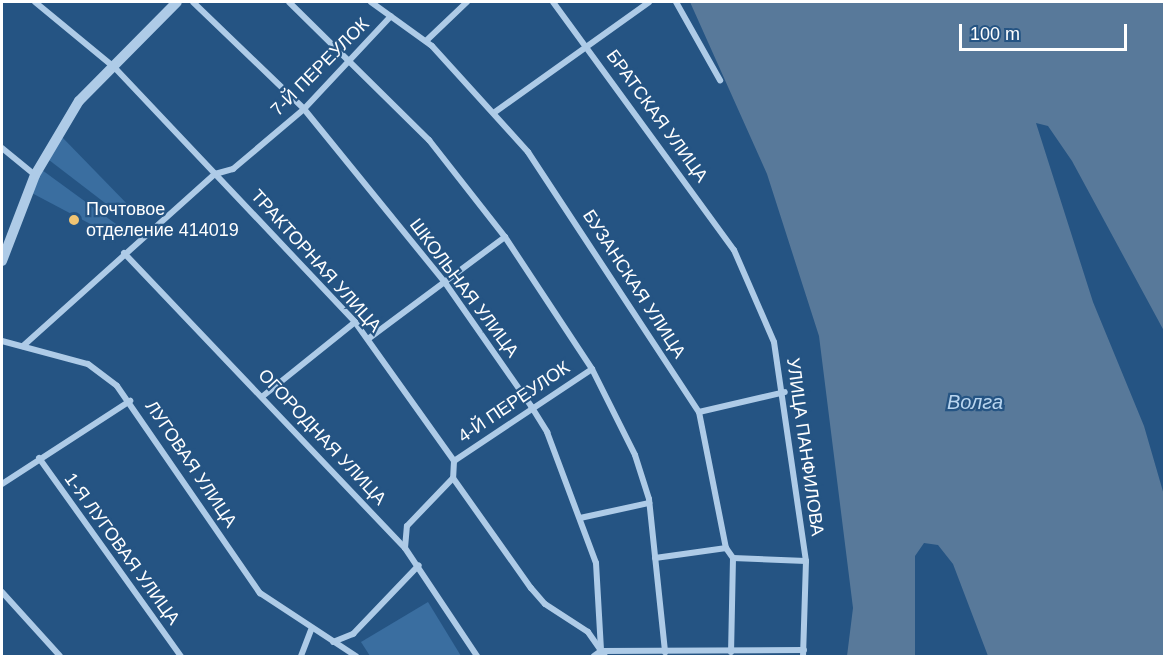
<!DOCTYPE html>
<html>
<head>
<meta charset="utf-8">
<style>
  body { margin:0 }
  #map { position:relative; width:1166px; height:658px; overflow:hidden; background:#255483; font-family:Helvetica,sans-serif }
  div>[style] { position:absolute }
  .green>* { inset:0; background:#3a6ea0 }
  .water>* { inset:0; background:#58799a }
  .minor>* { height:6px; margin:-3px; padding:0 3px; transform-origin:3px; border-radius:3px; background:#aecbe7 }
  .tertiary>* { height:10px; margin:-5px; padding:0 5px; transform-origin:5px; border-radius:5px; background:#aecbe7 }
  .dots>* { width:16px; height:16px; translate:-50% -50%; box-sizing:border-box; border:3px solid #255483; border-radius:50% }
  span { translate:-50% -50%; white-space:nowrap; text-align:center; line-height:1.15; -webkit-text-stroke:4.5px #255483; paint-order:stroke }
  .street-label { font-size:18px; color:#fff }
  .poi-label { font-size:18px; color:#fff }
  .left { translate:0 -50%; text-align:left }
  .water-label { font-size:20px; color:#b9d5ef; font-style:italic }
  .frame { position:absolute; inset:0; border:3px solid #fff; pointer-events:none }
  .scale { position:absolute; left:959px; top:24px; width:168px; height:27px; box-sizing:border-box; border:3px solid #fff; border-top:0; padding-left:8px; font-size:18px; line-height:21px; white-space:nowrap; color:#fff; -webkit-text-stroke:4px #255483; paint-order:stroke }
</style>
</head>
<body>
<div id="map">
  <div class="green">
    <i style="clip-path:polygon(61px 136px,132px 209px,122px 216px,49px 160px)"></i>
    <i style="clip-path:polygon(42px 170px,116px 224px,108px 231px,98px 228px,28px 191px)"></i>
    <i style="clip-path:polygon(428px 602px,461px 656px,370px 656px,361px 642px)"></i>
  </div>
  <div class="water">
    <i style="clip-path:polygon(690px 2px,1164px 2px,1164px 331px,1072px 161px,1048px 126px,1036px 123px,1093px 302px,1144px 426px,1164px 495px,1164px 656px,988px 656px,953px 564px,938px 545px,924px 543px,915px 556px,915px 656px,847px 656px,853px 608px,819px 336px,767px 174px)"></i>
  </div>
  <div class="minor">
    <i style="left:35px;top:2px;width:104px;rotate:39.5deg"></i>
    <i style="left:115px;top:68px;width:349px;rotate:46.6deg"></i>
    <i style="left:355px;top:322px;width:171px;rotate:54.5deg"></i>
    <i style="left:454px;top:461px;width:17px;rotate:93deg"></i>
    <i style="left:453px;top:478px;width:135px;rotate:54.7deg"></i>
    <i style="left:531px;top:588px;width:21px;rotate:49deg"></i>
    <i style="left:545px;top:604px;width:51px;rotate:33.1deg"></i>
    <i style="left:588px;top:632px;width:29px;rotate:55deg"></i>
    <i style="left:193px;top:2px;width:154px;rotate:43.9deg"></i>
    <i style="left:304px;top:109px;width:225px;rotate:50.9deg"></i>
    <i style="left:446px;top:284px;width:149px;rotate:55.1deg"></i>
    <i style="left:531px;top:406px;width:31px;rotate:58deg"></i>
    <i style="left:547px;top:432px;width:140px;rotate:69.5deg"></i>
    <i style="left:596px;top:563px;width:88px;rotate:86.7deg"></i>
    <i style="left:289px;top:2px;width:197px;rotate:44.6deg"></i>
    <i style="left:429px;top:140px;width:123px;rotate:51.9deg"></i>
    <i style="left:505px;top:237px;width:158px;rotate:56.6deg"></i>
    <i style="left:592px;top:369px;width:96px;rotate:63.4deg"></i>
    <i style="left:635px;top:455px;width:46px;rotate:72.3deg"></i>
    <i style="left:649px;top:499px;width:154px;rotate:84deg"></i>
    <i style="left:371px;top:2px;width:75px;rotate:35.8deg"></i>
    <i style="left:432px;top:46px;width:143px;rotate:47.8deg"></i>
    <i style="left:528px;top:152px;width:311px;rotate:56.7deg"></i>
    <i style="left:699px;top:412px;width:139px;rotate:78.8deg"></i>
    <i style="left:726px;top:548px;width:12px;rotate:55deg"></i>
    <i style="left:733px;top:558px;width:94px;rotate:91.2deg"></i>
    <i style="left:553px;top:2px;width:307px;rotate:53.9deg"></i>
    <i style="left:734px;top:250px;width:100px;rotate:66.5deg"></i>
    <i style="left:774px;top:342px;width:221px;rotate:81.7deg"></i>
    <i style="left:806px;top:561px;width:95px;rotate:91.8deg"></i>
    <i style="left:676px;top:2px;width:90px;rotate:60.6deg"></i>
    <i style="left:426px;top:41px;width:57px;rotate:-43.6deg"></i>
    <i style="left:495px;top:112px;width:189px;rotate:-35.5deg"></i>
    <i style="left:2px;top:148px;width:43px;rotate:39.3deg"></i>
    <i style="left:124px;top:253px;width:407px;rotate:46.4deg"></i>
    <i style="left:405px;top:548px;width:130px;rotate:56.3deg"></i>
    <i style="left:368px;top:339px;width:171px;rotate:-36.7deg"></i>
    <i style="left:2px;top:341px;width:89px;rotate:15deg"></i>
    <i style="left:88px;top:364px;width:36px;rotate:37deg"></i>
    <i style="left:117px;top:386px;width:252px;rotate:55.4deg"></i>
    <i style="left:260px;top:593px;width:115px;rotate:33.3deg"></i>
    <i style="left:23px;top:346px;width:258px;rotate:-41.9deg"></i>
    <i style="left:215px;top:174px;width:19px;rotate:-16deg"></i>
    <i style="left:233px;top:169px;width:93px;rotate:-40.2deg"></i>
    <i style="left:304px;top:109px;width:127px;rotate:-46.9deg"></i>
    <i style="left:263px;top:396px;width:118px;rotate:-38.8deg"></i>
    <i style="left:699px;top:412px;width:88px;rotate:-13.1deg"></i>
    <i style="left:39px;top:458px;width:244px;rotate:54.4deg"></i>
    <i style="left:454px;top:461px;width:166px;rotate:-33.7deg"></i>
    <i style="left:2px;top:484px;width:153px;rotate:-33deg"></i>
    <i style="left:580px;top:518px;width:71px;rotate:-12.3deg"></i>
    <i style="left:405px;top:548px;width:22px;rotate:-85deg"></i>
    <i style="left:407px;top:526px;width:66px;rotate:-46.2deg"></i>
    <i style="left:655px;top:558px;width:72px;rotate:-8deg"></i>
    <i style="left:733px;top:558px;width:73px;rotate:2.4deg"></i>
    <i style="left:2px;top:592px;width:86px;rotate:47.8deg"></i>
    <i style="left:333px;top:642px;width:22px;rotate:-22deg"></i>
    <i style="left:353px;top:634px;width:95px;rotate:-46.3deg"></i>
    <i style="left:301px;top:656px;width:28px;rotate:-69deg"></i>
    <i style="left:594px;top:656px;width:9px;rotate:-36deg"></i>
    <i style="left:601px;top:651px;width:203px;rotate:-0.3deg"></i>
  </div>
  <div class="tertiary">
    <i style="left:2px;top:261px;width:92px;rotate:-69deg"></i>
    <i style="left:35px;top:175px;width:86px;rotate:-59.3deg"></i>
    <i style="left:79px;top:101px;width:139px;rotate:-45.3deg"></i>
  </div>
  <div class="dots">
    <i style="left:74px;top:220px;background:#f1c573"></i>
  </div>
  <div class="street-label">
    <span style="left:320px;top:67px;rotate:-45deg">7-Й ПЕРЕУЛОК</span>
    <span style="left:657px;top:116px;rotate:54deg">БРАТСКАЯ УЛИЦА</span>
    <span style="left:316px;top:261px;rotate:48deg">ТРАКТОРНАЯ УЛИЦА</span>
    <span style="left:634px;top:284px;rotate:57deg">БУЗАНСКАЯ УЛИЦА</span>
    <span style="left:464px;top:288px;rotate:53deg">ШКОЛЬНАЯ УЛИЦА</span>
    <span style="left:514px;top:402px;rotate:-34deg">4-Й ПЕРЕУЛОК</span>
    <span style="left:322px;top:437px;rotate:47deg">ОГОРОДНАЯ УЛИЦА</span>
    <span style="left:805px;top:447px;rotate:82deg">УЛИЦА ПАНФИЛОВА</span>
    <span style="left:191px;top:464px;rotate:56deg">ЛУГОВАЯ УЛИЦА</span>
    <span style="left:122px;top:549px;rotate:54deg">1-Я ЛУГОВАЯ УЛИЦА</span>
  </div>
  <div class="poi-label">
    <span class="left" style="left:86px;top:220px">Почтовое<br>отделение 414019</span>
  </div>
  <div class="water-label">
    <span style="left:975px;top:402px">Волга</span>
  </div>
  <div class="frame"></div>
  <div class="scale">100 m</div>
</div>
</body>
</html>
